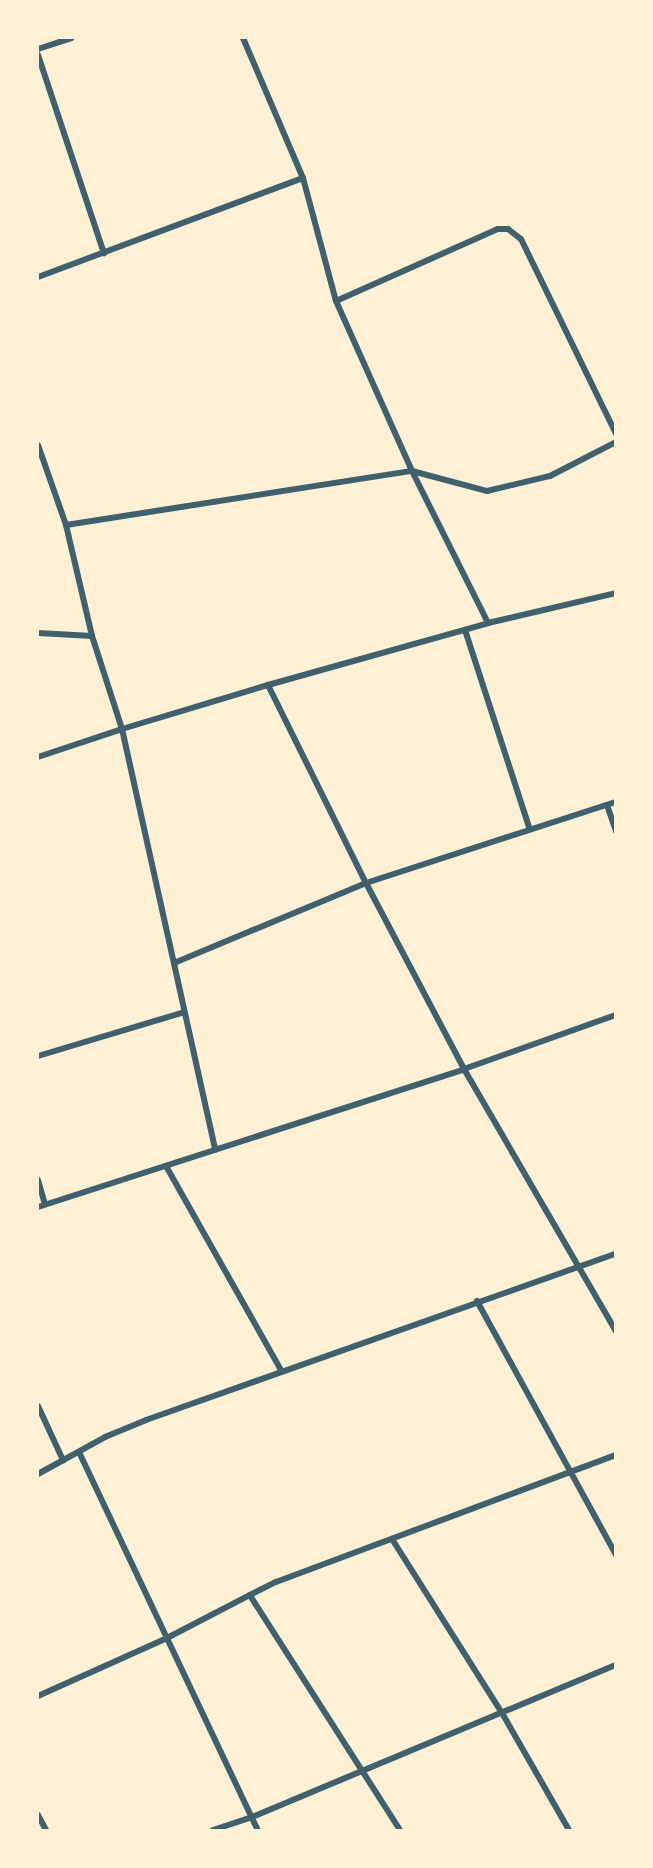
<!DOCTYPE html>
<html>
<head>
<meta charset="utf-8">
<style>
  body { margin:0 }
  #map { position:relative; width:653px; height:1868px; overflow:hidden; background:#fdf0d5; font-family:"Playfair Display",serif }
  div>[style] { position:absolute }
  .minor>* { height:6px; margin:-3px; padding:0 3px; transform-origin:3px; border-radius:3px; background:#3f606c }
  span { translate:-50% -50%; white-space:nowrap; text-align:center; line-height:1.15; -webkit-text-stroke:4.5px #fdf0d5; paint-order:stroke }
  .frame { position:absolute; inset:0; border:39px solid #fdf0d5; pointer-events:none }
</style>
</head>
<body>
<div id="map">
  <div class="minor">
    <i style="left:243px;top:38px;width:152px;rotate:66.8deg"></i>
    <i style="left:303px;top:178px;width:127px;rotate:75deg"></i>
    <i style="left:336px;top:301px;width:186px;rotate:65.9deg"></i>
    <i style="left:412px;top:471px;width:170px;rotate:63.4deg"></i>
    <i style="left:38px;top:49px;width:35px;rotate:-18deg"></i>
    <i style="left:38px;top:55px;width:209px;rotate:71.6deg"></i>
    <i style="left:38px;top:277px;width:283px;rotate:-20.5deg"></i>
    <i style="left:336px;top:301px;width:177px;rotate:-24deg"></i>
    <i style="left:498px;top:229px;width:10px"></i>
    <i style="left:508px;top:229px;width:16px;rotate:38deg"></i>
    <i style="left:521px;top:239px;width:217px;rotate:64deg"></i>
    <i style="left:38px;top:445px;width:85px;rotate:70.7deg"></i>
    <i style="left:66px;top:525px;width:114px;rotate:76.8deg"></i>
    <i style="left:92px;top:636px;width:98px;rotate:72.1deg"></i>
    <i style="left:122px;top:729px;width:431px;rotate:77.5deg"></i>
    <i style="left:66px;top:525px;width:350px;rotate:-8.9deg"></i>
    <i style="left:412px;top:471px;width:78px;rotate:14.9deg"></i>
    <i style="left:487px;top:491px;width:65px;rotate:-13.4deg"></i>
    <i style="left:550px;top:476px;width:74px;rotate:-27.3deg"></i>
    <i style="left:465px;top:630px;width:210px;rotate:72deg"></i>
    <i style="left:38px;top:633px;width:54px;rotate:3.2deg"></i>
    <i style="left:268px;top:685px;width:221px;rotate:63.7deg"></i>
    <i style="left:366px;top:883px;width:210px;rotate:62.2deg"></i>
    <i style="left:464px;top:1069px;width:303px;rotate:59.9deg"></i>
    <i style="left:38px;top:757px;width:89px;rotate:-18.4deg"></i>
    <i style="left:122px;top:729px;width:152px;rotate:-16.8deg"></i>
    <i style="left:268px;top:685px;width:229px;rotate:-15.7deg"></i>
    <i style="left:488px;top:623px;width:131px;rotate:-13.2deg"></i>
    <i style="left:607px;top:805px;width:28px;rotate:71deg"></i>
    <i style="left:174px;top:963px;width:208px;rotate:-22.6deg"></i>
    <i style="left:366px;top:883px;width:263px;rotate:-18deg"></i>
    <i style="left:38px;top:1056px;width:153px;rotate:-16.7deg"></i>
    <i style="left:166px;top:1166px;width:236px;rotate:60.6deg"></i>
    <i style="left:38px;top:1180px;width:25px;rotate:74deg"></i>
    <i style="left:38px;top:1207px;width:448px;rotate:-17.9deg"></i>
    <i style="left:464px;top:1069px;width:161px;rotate:-19.6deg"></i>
    <i style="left:477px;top:1301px;width:290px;rotate:61.3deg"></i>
    <i style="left:38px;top:1406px;width:60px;rotate:65.2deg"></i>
    <i style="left:79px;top:1452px;width:418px;rotate:64.7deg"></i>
    <i style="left:38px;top:1474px;width:77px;rotate:-28.9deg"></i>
    <i style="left:105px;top:1437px;width:44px;rotate:-22.5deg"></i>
    <i style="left:146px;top:1420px;width:498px;rotate:-19.5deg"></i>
    <i style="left:392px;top:1539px;width:206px;rotate:57.7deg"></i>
    <i style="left:502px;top:1713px;width:135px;rotate:60.2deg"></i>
    <i style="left:38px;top:1696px;width:141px;rotate:-24.2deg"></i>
    <i style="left:167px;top:1638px;width:93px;rotate:-27.4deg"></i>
    <i style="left:38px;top:1815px;width:17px;rotate:62deg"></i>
    <i style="left:213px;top:1830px;width:41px;rotate:-18.4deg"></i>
    <i style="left:252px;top:1817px;width:394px;rotate:-22.7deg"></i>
    <i style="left:400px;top:1830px;width:279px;rotate:-122.6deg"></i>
    <i style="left:250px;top:1595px;width:29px;rotate:-27deg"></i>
    <i style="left:276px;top:1582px;width:363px;rotate:-20.5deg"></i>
  </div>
  <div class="frame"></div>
</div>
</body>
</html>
